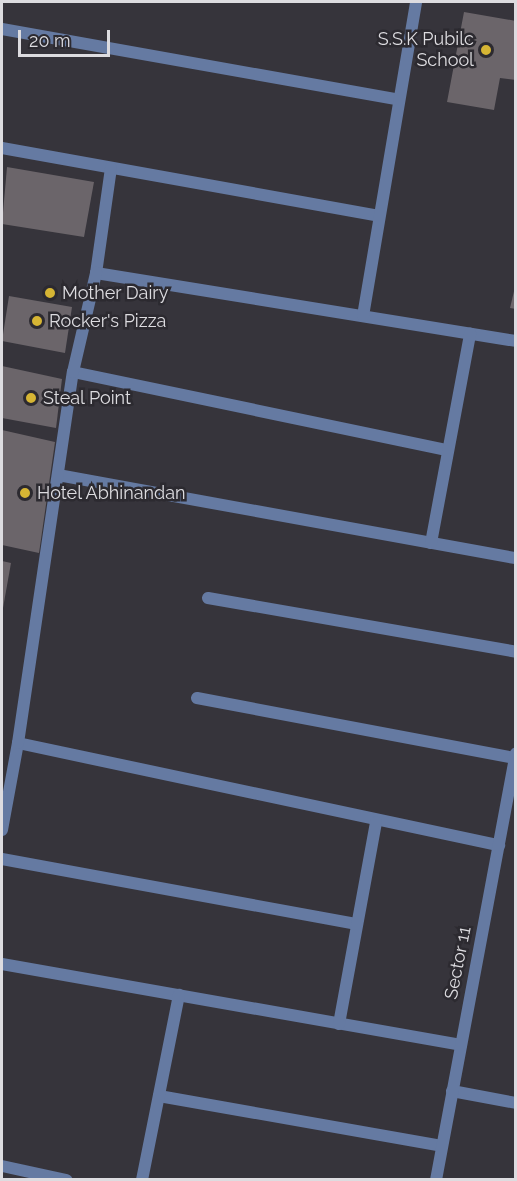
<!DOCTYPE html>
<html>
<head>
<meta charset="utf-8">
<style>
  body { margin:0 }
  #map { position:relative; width:517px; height:1181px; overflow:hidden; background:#36343b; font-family:Raleway,sans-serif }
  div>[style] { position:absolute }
  .building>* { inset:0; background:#6b656a }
  .service>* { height:12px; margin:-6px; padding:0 6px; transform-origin:6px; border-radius:6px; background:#657aa2 }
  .minor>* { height:12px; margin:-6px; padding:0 6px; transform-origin:6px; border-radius:6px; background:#657aa2 }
  .dots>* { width:16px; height:16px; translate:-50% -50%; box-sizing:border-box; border:3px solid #2c2a30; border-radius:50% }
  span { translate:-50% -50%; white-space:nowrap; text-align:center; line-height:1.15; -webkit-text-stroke:5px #2c2a30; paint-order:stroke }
  .poi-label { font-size:18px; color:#dddce0 }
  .right { translate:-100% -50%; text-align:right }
  .left { translate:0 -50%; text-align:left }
  .street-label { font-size:18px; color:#dddce0 }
  .frame { position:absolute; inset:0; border:3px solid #dddce0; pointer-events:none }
  .scale { position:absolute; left:18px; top:30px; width:92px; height:27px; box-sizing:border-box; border:3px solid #dddce0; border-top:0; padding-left:8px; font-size:18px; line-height:21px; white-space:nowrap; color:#dddce0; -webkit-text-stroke:4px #2c2a30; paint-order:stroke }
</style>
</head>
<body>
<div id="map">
  <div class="building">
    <i style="clip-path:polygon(464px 12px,516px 21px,516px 80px,500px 78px,494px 110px,447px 102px)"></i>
    <i style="clip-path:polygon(7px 167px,94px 182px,84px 237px,2px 224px)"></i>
    <i style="clip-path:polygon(516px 283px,516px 309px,510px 308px)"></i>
    <i style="clip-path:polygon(9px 296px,72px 307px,65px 353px,2px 341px)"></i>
    <i style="clip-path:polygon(2px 366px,62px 379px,56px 428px,2px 418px)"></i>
    <i style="clip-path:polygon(2px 430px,55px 442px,39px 553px,2px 545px)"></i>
    <i style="clip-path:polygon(2px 561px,11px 563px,3px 608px,2px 608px)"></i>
  </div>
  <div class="service">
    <i style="left:452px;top:1091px;width:65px;rotate:10.6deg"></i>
  </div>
  <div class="minor">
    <i style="left:2px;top:29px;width:403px;rotate:10.1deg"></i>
    <i style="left:2px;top:148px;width:383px;rotate:10.2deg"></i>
    <i style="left:111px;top:168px;width:106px;rotate:98.1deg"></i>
    <i style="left:96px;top:273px;width:425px;rotate:9.2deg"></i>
    <i style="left:363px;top:316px;width:318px;rotate:-80.4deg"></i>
    <i style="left:73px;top:372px;width:382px;rotate:11.8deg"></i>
    <i style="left:58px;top:475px;width:465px;rotate:10.3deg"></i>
    <i style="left:431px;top:543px;width:213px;rotate:-79.4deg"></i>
    <i style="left:208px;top:598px;width:313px;rotate:9.9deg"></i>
    <i style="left:197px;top:698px;width:324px;rotate:10.7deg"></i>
    <i style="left:18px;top:743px;width:492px;rotate:12deg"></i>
    <i style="left:2px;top:830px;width:88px;rotate:-79.6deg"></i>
    <i style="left:18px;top:743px;width:375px;rotate:-81.6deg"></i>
    <i style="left:73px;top:372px;width:102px;rotate:-76.9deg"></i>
    <i style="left:2px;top:859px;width:361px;rotate:10.4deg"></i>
    <i style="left:2px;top:964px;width:466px;rotate:10deg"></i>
    <i style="left:339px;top:1024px;width:205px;rotate:-79.6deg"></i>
    <i style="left:159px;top:1096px;width:287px;rotate:10deg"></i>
    <i style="left:2px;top:1166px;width:66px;rotate:12.3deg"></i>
    <i style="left:142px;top:1180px;width:189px;rotate:-78.7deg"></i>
    <i style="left:436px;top:1180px;width:434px;rotate:-79.4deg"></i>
  </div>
  <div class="dots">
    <i style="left:486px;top:50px;background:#d6b534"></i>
    <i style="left:50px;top:293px;background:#d6b534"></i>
    <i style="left:37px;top:321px;background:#d6b534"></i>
    <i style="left:31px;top:398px;background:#d6b534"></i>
    <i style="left:25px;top:493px;background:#d6b534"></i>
  </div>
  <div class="poi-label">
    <span class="right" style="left:474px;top:50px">S.S.K Pubilc<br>School</span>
    <span class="left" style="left:62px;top:293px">Mother Dairy</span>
    <span class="left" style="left:49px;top:321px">Rocker's Pizza</span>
    <span class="left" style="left:43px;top:398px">Steal Point</span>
    <span class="left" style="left:37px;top:493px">Hotel Abhinandan</span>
  </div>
  <div class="street-label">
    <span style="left:458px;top:963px;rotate:-79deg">Sector 11</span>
  </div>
  <div class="frame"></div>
  <div class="scale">20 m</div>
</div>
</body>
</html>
